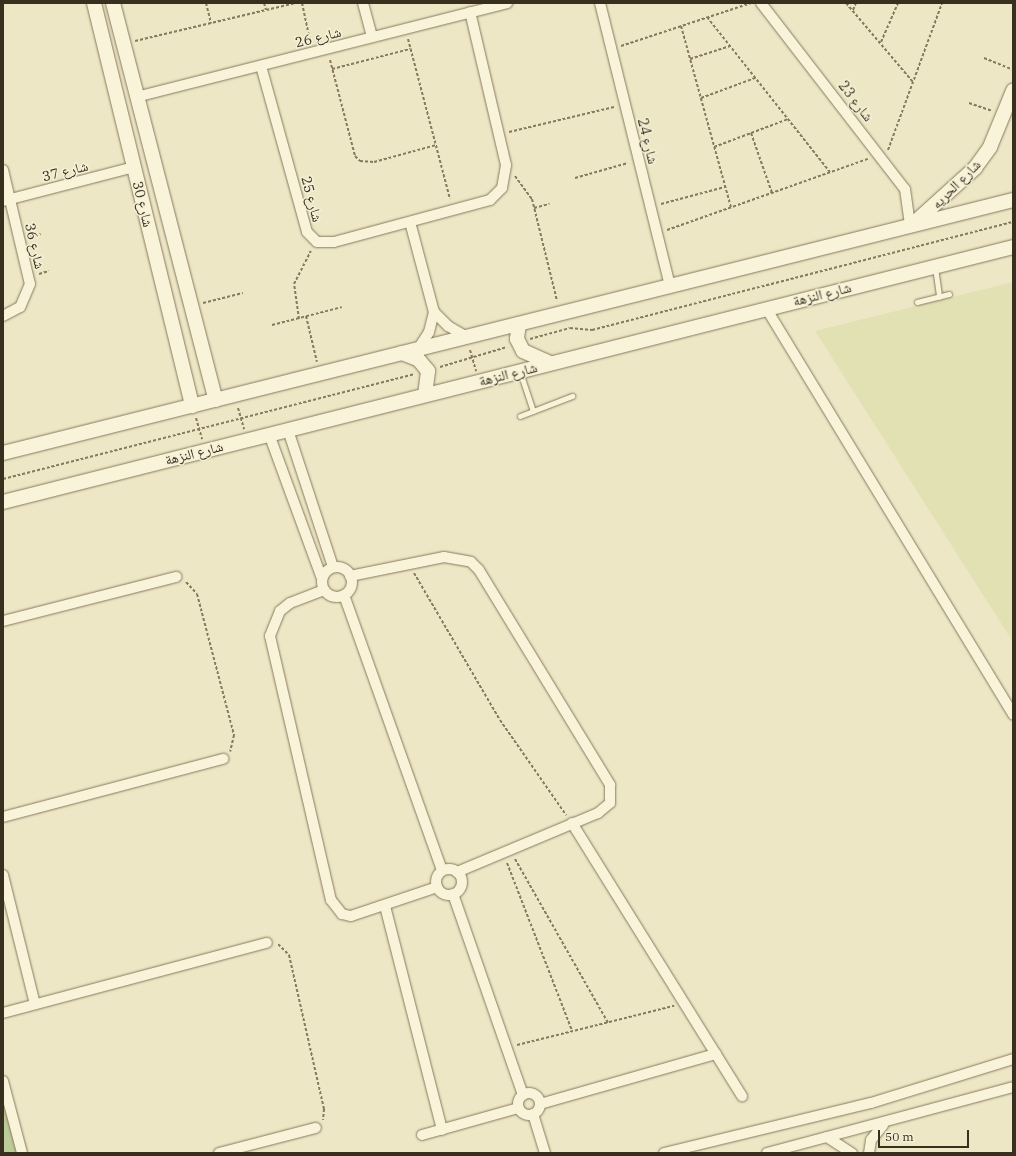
<!DOCTYPE html>
<html>
<head>
<meta charset="utf-8">
<style>
  body { margin:0 }
  #map { position:relative; width:1016px; height:1156px; overflow:hidden; background:#ede7c6; font-family:"IBM Plex Serif","Noto Naskh Arabic",serif }
  div>[style] { position:absolute }
  .farmland>* { inset:0; background:#e2e1b4 }
  .green>* { inset:0; background:#becb9a }
  .path>* { height:2px; margin-top:-1px; transform-origin:0; background:repeating-linear-gradient(90deg,#88795c 0 3px,transparent 0 5px) }
  .roads { filter:drop-shadow(0 0 1px #88795c) drop-shadow(0 0 1px #88795c) }
  .lane>* { height:5px; margin:-2.5px; padding:0 2.5px; transform-origin:2.5px; border-radius:2.5px; background:#f8f3d9 }
  .street>* { height:10px; margin:-5px; padding:0 5px; transform-origin:5px; border-radius:5px; background:#f8f3d9 }
  .street>.ring { margin:-5px; padding:0; box-sizing:content-box; background:none; border:10px solid #f8f3d9; border-radius:50% }
  .secondary>* { height:14px; margin:-7px; padding:0 7px; transform-origin:7px; border-radius:7px; background:#f8f3d9 }
  span { translate:-50% -50%; white-space:nowrap; text-align:center; line-height:1.15; -webkit-text-stroke:3px #f5f0d5; paint-order:stroke }
  .street-label { font-size:14px; color:#382f1f }
  .frame { position:absolute; inset:0; border:4px solid #382f1f; pointer-events:none }
  .scale { position:absolute; left:878px; top:1130px; width:91px; height:18px; box-sizing:border-box; border:2px solid #382f1f; border-top:0; padding-left:5px; font-size:12px; line-height:14px; white-space:nowrap; color:#382f1f; -webkit-text-stroke:3px #f5f0d5; paint-order:stroke }
</style>
</head>
<body>
<div id="map">
  <div class="farmland">
    <i style="clip-path:polygon(1013px 282px,1013px 642px,815px 331px)"></i>
  </div>
  <div class="green">
    <i style="clip-path:polygon(3px 1094px,18px 1153px,3px 1153px)"></i>
  </div>
  <div class="path">
    <i style="left:206px;top:3px;width:21px;rotate:76deg"></i>
    <i style="left:264px;top:3px;width:7px;rotate:74deg"></i>
    <i style="left:302px;top:3px;width:40px;rotate:78deg"></i>
    <i style="left:846px;top:3px;width:104px;rotate:49.7deg"></i>
    <i style="left:853px;top:10px;width:8px;rotate:-67deg"></i>
    <i style="left:707px;top:17px;width:198px;rotate:51.6deg"></i>
    <i style="left:681px;top:26px;width:188px;rotate:74.6deg"></i>
    <i style="left:408px;top:39px;width:165px;rotate:75.3deg"></i>
    <i style="left:135px;top:41px;width:165px;rotate:-13.3deg"></i>
    <i style="left:881px;top:42px;width:43px;rotate:-66.4deg"></i>
    <i style="left:621px;top:46px;width:137px;rotate:-18.3deg"></i>
    <i style="left:984px;top:58px;width:31px;rotate:22deg"></i>
    <i style="left:690px;top:59px;width:42px;rotate:-18deg"></i>
    <i style="left:330px;top:60px;width:99px;rotate:75.4deg"></i>
    <i style="left:355px;top:156px;width:7px;rotate:45deg"></i>
    <i style="left:360px;top:161px;width:14px;rotate:4deg"></i>
    <i style="left:374px;top:162px;width:64px;rotate:-15.3deg"></i>
    <i style="left:332px;top:69px;width:81px;rotate:-14.4deg"></i>
    <i style="left:701px;top:98px;width:58px;rotate:-20.3deg"></i>
    <i style="left:969px;top:103px;width:24px;rotate:19deg"></i>
    <i style="left:509px;top:132px;width:108px;rotate:-13.4deg"></i>
    <i style="left:751px;top:133px;width:64px;rotate:70.7deg"></i>
    <i style="left:714px;top:147px;width:79px;rotate:-20.7deg"></i>
    <i style="left:888px;top:150px;width:157px;rotate:-69.8deg"></i>
    <i style="left:515px;top:176px;width:29px;rotate:54deg"></i>
    <i style="left:532px;top:199px;width:105px;rotate:76.2deg"></i>
    <i style="left:575px;top:178px;width:55px;rotate:-15.8deg"></i>
    <i style="left:661px;top:204px;width:66px;rotate:-14.9deg"></i>
    <i style="left:534px;top:208px;width:16px;rotate:-15deg"></i>
    <i style="left:667px;top:230px;width:213px;rotate:-19.5deg"></i>
    <i style="left:30px;top:237px;width:11px;rotate:-15deg"></i>
    <i style="left:39px;top:274px;width:10px;rotate:-17deg"></i>
    <i style="left:203px;top:303px;width:41px;rotate:-14deg"></i>
    <i style="left:306px;top:316px;width:47px;rotate:76.6deg"></i>
    <i style="left:299px;top:319px;width:35px;rotate:-98deg"></i>
    <i style="left:294px;top:284px;width:37px;rotate:-63deg"></i>
    <i style="left:272px;top:325px;width:72px;rotate:-14.4deg"></i>
    <i style="left:530px;top:339px;width:41px;rotate:-15.4deg"></i>
    <i style="left:570px;top:328px;width:22px;rotate:5deg"></i>
    <i style="left:592px;top:330px;width:435px;rotate:-14.4deg"></i>
    <i style="left:470px;top:350px;width:22px;rotate:74deg"></i>
    <i style="left:440px;top:367px;width:70px;rotate:-16.6deg"></i>
    <i style="left:238px;top:408px;width:22px;rotate:74deg"></i>
    <i style="left:196px;top:418px;width:22px;rotate:74deg"></i>
    <i style="left:3px;top:479px;width:425px;rotate:-14.3deg"></i>
    <i style="left:414px;top:573px;width:170px;rotate:59.7deg"></i>
    <i style="left:500px;top:720px;width:116px;rotate:55.2deg"></i>
    <i style="left:186px;top:582px;width:16px;rotate:47deg"></i>
    <i style="left:197px;top:594px;width:146px;rotate:75.3deg"></i>
    <i style="left:234px;top:735px;width:17px;rotate:103deg"></i>
    <i style="left:515px;top:859px;width:189px;rotate:60.4deg"></i>
    <i style="left:507px;top:863px;width:180px;rotate:68.8deg"></i>
    <i style="left:278px;top:944px;width:16px;rotate:45deg"></i>
    <i style="left:289px;top:955px;width:158px;rotate:77.2deg"></i>
    <i style="left:324px;top:1109px;width:11px;rotate:95deg"></i>
    <i style="left:517px;top:1045px;width:162px;rotate:-14deg"></i>
  </div>
  <div class="roads">
    <div class="lane">
      <i style="left:935px;top:267px;width:30px;rotate:82deg"></i>
      <i style="left:917px;top:302px;width:33px;rotate:-14deg"></i>
      <i style="left:520px;top:372px;width:41px;rotate:71.6deg"></i>
      <i style="left:520px;top:416px;width:56px;rotate:-21deg"></i>
    </div>
    <div class="street">
      <i style="left:363px;top:3px;width:35px;rotate:75deg"></i>
      <i style="left:600px;top:3px;width:292px;rotate:76.1deg"></i>
      <i style="left:761px;top:3px;width:235px;rotate:52.3deg"></i>
      <i style="left:905px;top:189px;width:37px;rotate:82deg"></i>
      <i style="left:261px;top:66px;width:172px;rotate:74.5deg"></i>
      <i style="left:307px;top:232px;width:14px;rotate:45deg"></i>
      <i style="left:317px;top:242px;width:17px"></i>
      <i style="left:334px;top:242px;width:162px;rotate:-15.1deg"></i>
      <i style="left:490px;top:200px;width:17px;rotate:-45deg"></i>
      <i style="left:502px;top:188px;width:23px;rotate:-80deg"></i>
      <i style="left:506px;top:165px;width:157px;rotate:-103.2deg"></i>
      <i style="left:136px;top:97px;width:383px;rotate:-14.2deg"></i>
      <i style="left:3px;top:170px;width:117px;rotate:76.7deg"></i>
      <i style="left:30px;top:284px;width:25px;rotate:113deg"></i>
      <i style="left:20px;top:307px;width:19px;rotate:152deg"></i>
      <i style="left:3px;top:201px;width:135px;rotate:-14.5deg"></i>
      <i style="left:410px;top:222px;width:93px;rotate:75.1deg"></i>
      <i style="left:434px;top:312px;width:20px;rotate:45deg"></i>
      <i style="left:448px;top:326px;width:22px;rotate:30deg"></i>
      <i style="left:766px;top:308px;width:476px;rotate:58.7deg"></i>
      <i style="left:418px;top:349px;width:20px;rotate:-57deg"></i>
      <i style="left:429px;top:332px;width:21px;rotate:-76deg"></i>
      <i style="left:288px;top:430px;width:144px;rotate:71.8deg"></i>
      <i style="left:269px;top:434px;width:154px;rotate:69.9deg"></i>
      <i class="ring" style="left:322px;top:567px;width:20px;height:20px"></i>
      <i style="left:350px;top:576px;width:96px;rotate:-11.4deg"></i>
      <i style="left:444px;top:557px;width:27px;rotate:10deg"></i>
      <i style="left:471px;top:562px;width:11px;rotate:45deg"></i>
      <i style="left:479px;top:570px;width:252px;rotate:58.6deg"></i>
      <i style="left:610px;top:785px;width:18px;rotate:90deg"></i>
      <i style="left:610px;top:803px;width:16px;rotate:140deg"></i>
      <i style="left:598px;top:813px;width:153px;rotate:157.3deg"></i>
      <i style="left:324px;top:590px;width:36px;rotate:159deg"></i>
      <i style="left:290px;top:603px;width:13px;rotate:141deg"></i>
      <i style="left:280px;top:611px;width:27px;rotate:112deg"></i>
      <i style="left:270px;top:636px;width:271px;rotate:77deg"></i>
      <i style="left:331px;top:900px;width:18px;rotate:52deg"></i>
      <i style="left:342px;top:914px;width:9px;rotate:13deg"></i>
      <i style="left:351px;top:916px;width:91px;rotate:-18.6deg"></i>
      <i style="left:344px;top:595px;width:292px;rotate:70.4deg"></i>
      <i style="left:3px;top:621px;width:179px;rotate:-14.3deg"></i>
      <i style="left:3px;top:817px;width:228px;rotate:-14.8deg"></i>
      <i style="left:572px;top:823px;width:322px;rotate:58.1deg"></i>
      <i class="ring" style="left:436px;top:869px;width:16px;height:16px"></i>
      <i style="left:3px;top:875px;width:133px;rotate:76.1deg"></i>
      <i style="left:453px;top:894px;width:213px;rotate:70.8deg"></i>
      <i style="left:385px;top:906px;width:231px;rotate:75.7deg"></i>
      <i style="left:3px;top:1013px;width:273px;rotate:-14.9deg"></i>
      <i style="left:3px;top:1081px;width:74px;rotate:75.2deg"></i>
      <i class="ring" style="left:518px;top:1093px;width:12px;height:12px"></i>
      <i style="left:540px;top:1104px;width:183px;rotate:-15.9deg"></i>
      <i style="left:533px;top:1114px;width:41px;rotate:72.9deg"></i>
      <i style="left:422px;top:1135px;width:100px;rotate:-15.7deg"></i>
      <i style="left:827px;top:1137px;width:30px;rotate:33deg"></i>
      <i style="left:219px;top:1153px;width:100px;rotate:-14.5deg"></i>
      <i style="left:664px;top:1153px;width:213px;rotate:-13.6deg"></i>
      <i style="left:871px;top:1103px;width:149px;rotate:-17.2deg"></i>
      <i style="left:767px;top:1153px;width:255px;rotate:-15deg"></i>
      <i style="left:869px;top:1153px;width:13px;rotate:-81deg"></i>
      <i style="left:871px;top:1140px;width:19px;rotate:-51deg"></i>
    </div>
    <div class="secondary">
      <i style="left:94px;top:3px;width:415px;rotate:76.3deg"></i>
      <i style="left:113px;top:3px;width:410px;rotate:75.5deg"></i>
      <i style="left:913px;top:224px;width:84px;rotate:-42.1deg"></i>
      <i style="left:975px;top:168px;width:26px;rotate:-54deg"></i>
      <i style="left:990px;top:147px;width:61px;rotate:-67.7deg"></i>
      <i style="left:519px;top:324px;width:15px;rotate:98deg"></i>
      <i style="left:517px;top:339px;width:13px;rotate:63deg"></i>
      <i style="left:523px;top:351px;width:30px;rotate:24deg"></i>
      <i style="left:402px;top:353px;width:17px;rotate:21deg"></i>
      <i style="left:418px;top:359px;width:16px;rotate:50deg"></i>
      <i style="left:428px;top:371px;width:24px;rotate:97deg"></i>
      <i style="left:3px;top:453px;width:1041px;rotate:-14.06deg"></i>
      <i style="left:3px;top:502px;width:1042px;rotate:-14.17deg"></i>
    </div>
  </div>
  <div class="street-label">
    <span style="left:318px;top:37px;rotate:-14deg">شارع 26</span>
    <span style="left:856px;top:101px;rotate:52deg">شارع 23</span>
    <span style="left:648px;top:141px;rotate:76deg">شارع 24</span>
    <span style="left:65px;top:171px;rotate:-14deg">شارع 37</span>
    <span style="left:956px;top:184px;rotate:-45deg">شارع الحريه</span>
    <span style="left:312px;top:199px;rotate:75deg">شارع 25</span>
    <span style="left:143px;top:204px;rotate:76deg">شارع 30</span>
    <span style="left:35px;top:246px;rotate:77deg">شارع 36</span>
    <span style="left:822px;top:294px;rotate:-14deg">شارع النزهة</span>
    <span style="left:508px;top:374px;rotate:-14deg">شارع النزهة</span>
    <span style="left:194px;top:453px;rotate:-14deg">شارع النزهة</span>
  </div>
  <div class="frame"></div>
  <div class="scale">50 m</div>
</div>
</body>
</html>
